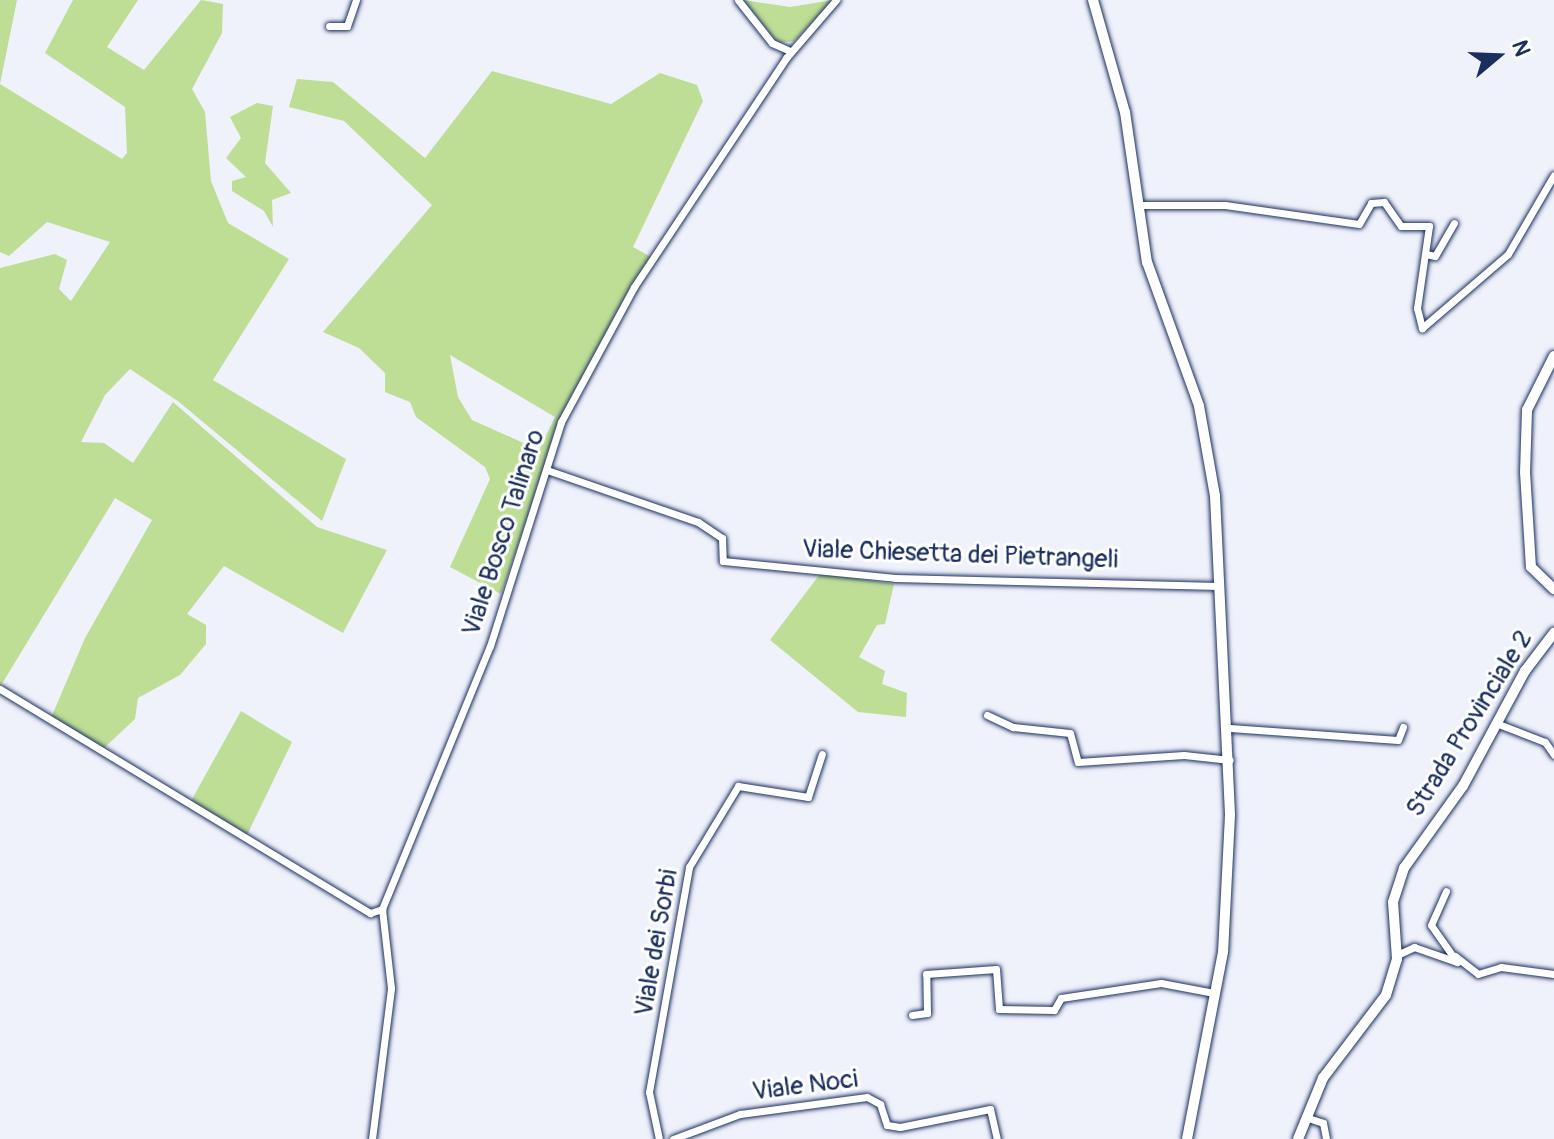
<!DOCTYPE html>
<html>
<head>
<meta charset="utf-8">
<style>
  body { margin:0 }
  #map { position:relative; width:1554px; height:1139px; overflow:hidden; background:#eff1fb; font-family:Pangolin,sans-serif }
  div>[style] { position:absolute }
  .green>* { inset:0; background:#bede96 }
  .roads { filter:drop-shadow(0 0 2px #1b2f5e) drop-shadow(0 0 2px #1b2f5e) }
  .street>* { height:7px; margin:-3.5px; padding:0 3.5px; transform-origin:3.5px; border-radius:3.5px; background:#fff }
  .secondary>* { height:10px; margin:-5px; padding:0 5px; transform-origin:5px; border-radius:5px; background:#fff }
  span { translate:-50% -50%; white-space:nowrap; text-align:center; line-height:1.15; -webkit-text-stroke:6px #fff; paint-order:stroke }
  .street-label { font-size:26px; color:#1b2f5e }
  .north { position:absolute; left:1458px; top:16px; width:80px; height:80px; -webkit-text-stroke:6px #fff; paint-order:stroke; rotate:71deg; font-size:22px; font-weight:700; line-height:32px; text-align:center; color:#1b2f5e }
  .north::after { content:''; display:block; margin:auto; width:28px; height:36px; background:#1b2f5e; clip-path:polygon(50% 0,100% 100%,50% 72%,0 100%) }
</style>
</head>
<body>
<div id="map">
  <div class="green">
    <i style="clip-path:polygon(0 0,17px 0,0 84px)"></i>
    <i style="clip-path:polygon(73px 0,138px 0,107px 47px,144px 70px,201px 0,223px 4px,222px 33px,192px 89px,205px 112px,211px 181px,228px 223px,289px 259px,213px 380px,346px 459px,322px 521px,179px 402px,130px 369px,105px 395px,81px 442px,104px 443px,133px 463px,173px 402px,317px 527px,387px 550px,343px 633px,224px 566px,187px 614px,206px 625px,206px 644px,180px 675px,138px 698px,135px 719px,103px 749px,51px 718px,85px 638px,152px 520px,115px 498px,0 687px,0 268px,55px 254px,67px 260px,59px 289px,71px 301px,110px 242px,47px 222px,9px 256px,0 252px,0 84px,122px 159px,127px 153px,125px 107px,45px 53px)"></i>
    <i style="clip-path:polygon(743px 0,790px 7px,833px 0,794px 41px,778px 43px)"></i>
    <i style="clip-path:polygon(evenodd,492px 71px,611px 104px,660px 73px,697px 85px,703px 101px,633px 247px,651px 257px,561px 420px,501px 594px,450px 567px,490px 479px,485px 467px,416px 417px,410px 402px,385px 392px,385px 373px,359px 348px,323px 332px,432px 205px,344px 121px,289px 107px,297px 79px,333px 82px,425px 158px,492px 71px,450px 355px,555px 417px,539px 450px,472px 420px,458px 397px,450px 355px)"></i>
    <i style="clip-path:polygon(257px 103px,273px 106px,265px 163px,291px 193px,272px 200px,273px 227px,264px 211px,232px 191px,232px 181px,246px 177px,226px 158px,241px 138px,230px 117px)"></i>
    <i style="clip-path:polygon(820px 574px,894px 584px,885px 624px,877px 625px,859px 657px,885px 671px,882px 684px,907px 693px,906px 717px,858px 712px,770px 640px)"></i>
    <i style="clip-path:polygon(241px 711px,292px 742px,247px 835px,191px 801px)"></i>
  </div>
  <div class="roads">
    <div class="street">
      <i style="left:738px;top:0;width:55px;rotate:51.7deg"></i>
      <i style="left:772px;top:43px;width:20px;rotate:24deg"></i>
      <i style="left:329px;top:26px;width:18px"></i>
      <i style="left:347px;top:26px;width:28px;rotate:-71deg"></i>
      <i style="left:1137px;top:205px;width:88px"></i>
      <i style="left:1225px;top:205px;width:135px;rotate:8.1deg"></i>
      <i style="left:1359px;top:224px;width:24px;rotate:-60deg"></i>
      <i style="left:1371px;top:203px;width:13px;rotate:-4deg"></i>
      <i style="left:1384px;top:202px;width:29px;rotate:55deg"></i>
      <i style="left:1401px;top:226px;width:28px"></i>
      <i style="left:1429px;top:226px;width:83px;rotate:98.3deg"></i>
      <i style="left:1417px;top:308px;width:21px;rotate:76deg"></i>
      <i style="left:1422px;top:328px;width:113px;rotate:-40.7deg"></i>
      <i style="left:1508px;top:254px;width:91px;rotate:-59.8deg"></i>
      <i style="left:1426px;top:254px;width:9px;rotate:13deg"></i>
      <i style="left:1435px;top:256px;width:38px;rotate:-60deg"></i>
      <i style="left:547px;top:470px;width:160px;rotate:19deg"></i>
      <i style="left:698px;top:522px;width:29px;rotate:34deg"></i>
      <i style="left:722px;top:538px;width:23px;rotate:88deg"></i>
      <i style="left:723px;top:561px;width:173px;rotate:5.6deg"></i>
      <i style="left:895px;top:578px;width:323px;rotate:1.4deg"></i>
      <i style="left:0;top:689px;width:433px;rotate:31.2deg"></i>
      <i style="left:370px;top:913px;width:13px;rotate:-18deg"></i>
      <i style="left:987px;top:715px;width:29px;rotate:25deg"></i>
      <i style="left:1013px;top:727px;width:57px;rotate:6deg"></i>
      <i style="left:1070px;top:733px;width:30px;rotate:75deg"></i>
      <i style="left:1078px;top:762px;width:106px;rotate:-3.8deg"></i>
      <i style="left:1184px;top:755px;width:46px;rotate:6.2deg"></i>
      <i style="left:1501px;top:725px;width:47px;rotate:21.1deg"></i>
      <i style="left:1545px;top:742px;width:16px;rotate:55deg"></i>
      <i style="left:1230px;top:728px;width:168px;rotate:4.1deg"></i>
      <i style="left:1398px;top:740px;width:14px;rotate:-69deg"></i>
      <i style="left:1397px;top:955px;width:19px;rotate:-25deg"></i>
      <i style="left:1414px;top:947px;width:46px;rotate:19.2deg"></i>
      <i style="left:1457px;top:962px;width:45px;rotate:-125.1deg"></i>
      <i style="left:1431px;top:925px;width:37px;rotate:-66deg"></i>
      <i style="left:1455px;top:956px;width:29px;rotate:38deg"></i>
      <i style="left:1478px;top:974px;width:24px;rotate:-17deg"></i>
      <i style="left:1501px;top:967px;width:53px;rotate:7.5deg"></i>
      <i style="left:912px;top:1015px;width:15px;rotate:-8deg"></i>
      <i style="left:927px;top:1013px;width:39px;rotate:-91deg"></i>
      <i style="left:926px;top:974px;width:70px;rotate:-4.1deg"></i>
      <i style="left:996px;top:969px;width:40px;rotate:85.7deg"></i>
      <i style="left:999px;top:1009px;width:55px;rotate:1deg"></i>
      <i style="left:1054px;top:1010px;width:14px;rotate:-60deg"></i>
      <i style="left:1061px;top:998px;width:101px;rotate:-8.5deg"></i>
      <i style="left:1161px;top:983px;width:54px;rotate:10.7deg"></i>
      <i style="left:1305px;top:1117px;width:19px;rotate:18deg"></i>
      <i style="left:1323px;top:1123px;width:16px;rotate:79deg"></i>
      <i style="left:372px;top:1139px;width:152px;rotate:-82.8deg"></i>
      <i style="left:391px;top:988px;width:80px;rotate:-96.5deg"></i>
      <i style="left:382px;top:909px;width:284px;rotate:-67.7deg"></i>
      <i style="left:490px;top:646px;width:235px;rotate:-72.4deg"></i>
      <i style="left:561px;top:422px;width:153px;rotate:-61.6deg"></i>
      <i style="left:634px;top:287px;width:275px;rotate:-56.4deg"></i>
      <i style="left:786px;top:58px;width:77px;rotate:-49.2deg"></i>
      <i style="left:659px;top:1139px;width:48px;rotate:-102deg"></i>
      <i style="left:649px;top:1092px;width:229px;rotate:-79.9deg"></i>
      <i style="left:689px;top:867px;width:95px;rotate:-58.8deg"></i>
      <i style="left:738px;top:786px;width:71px;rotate:8.9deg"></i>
      <i style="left:808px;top:797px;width:45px;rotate:-72deg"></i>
      <i style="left:673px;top:1139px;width:72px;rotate:-20.5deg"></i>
      <i style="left:740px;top:1114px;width:128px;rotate:-7.6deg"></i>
      <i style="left:867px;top:1097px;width:15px;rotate:28deg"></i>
      <i style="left:880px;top:1104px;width:22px;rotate:72deg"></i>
      <i style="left:887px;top:1125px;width:13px;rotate:9deg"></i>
      <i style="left:900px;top:1127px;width:92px;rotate:-11.3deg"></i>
      <i style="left:990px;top:1109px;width:31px;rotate:77deg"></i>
    </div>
    <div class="secondary">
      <i style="left:1093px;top:0;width:116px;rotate:74.1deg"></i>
      <i style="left:1125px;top:112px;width:152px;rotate:81.7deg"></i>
      <i style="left:1147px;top:262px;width:153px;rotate:70.1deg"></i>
      <i style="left:1199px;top:406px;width:91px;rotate:79.9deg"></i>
      <i style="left:1215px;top:496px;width:319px;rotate:87.3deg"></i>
      <i style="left:1230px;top:815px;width:137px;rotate:92.9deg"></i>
      <i style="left:1223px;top:952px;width:190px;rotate:100.9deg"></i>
      <i style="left:1554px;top:356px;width:60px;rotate:116.6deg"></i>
      <i style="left:1527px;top:410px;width:62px;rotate:91.8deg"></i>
      <i style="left:1525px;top:472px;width:95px;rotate:86.4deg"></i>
      <i style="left:1531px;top:567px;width:32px;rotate:44deg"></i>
      <i style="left:1298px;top:1139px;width:66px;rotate:-67.7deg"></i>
      <i style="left:1323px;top:1078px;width:104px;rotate:-52.8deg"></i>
      <i style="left:1386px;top:995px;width:38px;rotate:-73deg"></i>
      <i style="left:1397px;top:959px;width:57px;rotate:-94deg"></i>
      <i style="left:1393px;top:902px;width:36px;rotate:-72deg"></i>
      <i style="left:1404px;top:868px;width:101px;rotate:-54.3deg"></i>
      <i style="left:1463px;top:786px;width:131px;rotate:-61.7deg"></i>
      <i style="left:1525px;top:671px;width:48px;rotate:-52.7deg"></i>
    </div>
  </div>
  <div class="street-label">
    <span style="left:504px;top:533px;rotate:-72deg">Viale Bosco Talinaro</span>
    <span style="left:960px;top:555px;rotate:2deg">Viale Chiesetta dei Pietrangeli</span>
    <span style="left:1470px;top:724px;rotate:-58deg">Strada Provinciale 2</span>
    <span style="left:657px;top:943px;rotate:-80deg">Viale dei Sorbi</span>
    <span style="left:805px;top:1086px;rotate:-7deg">Viale Noci</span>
  </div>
  <div class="north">N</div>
</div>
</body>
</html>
